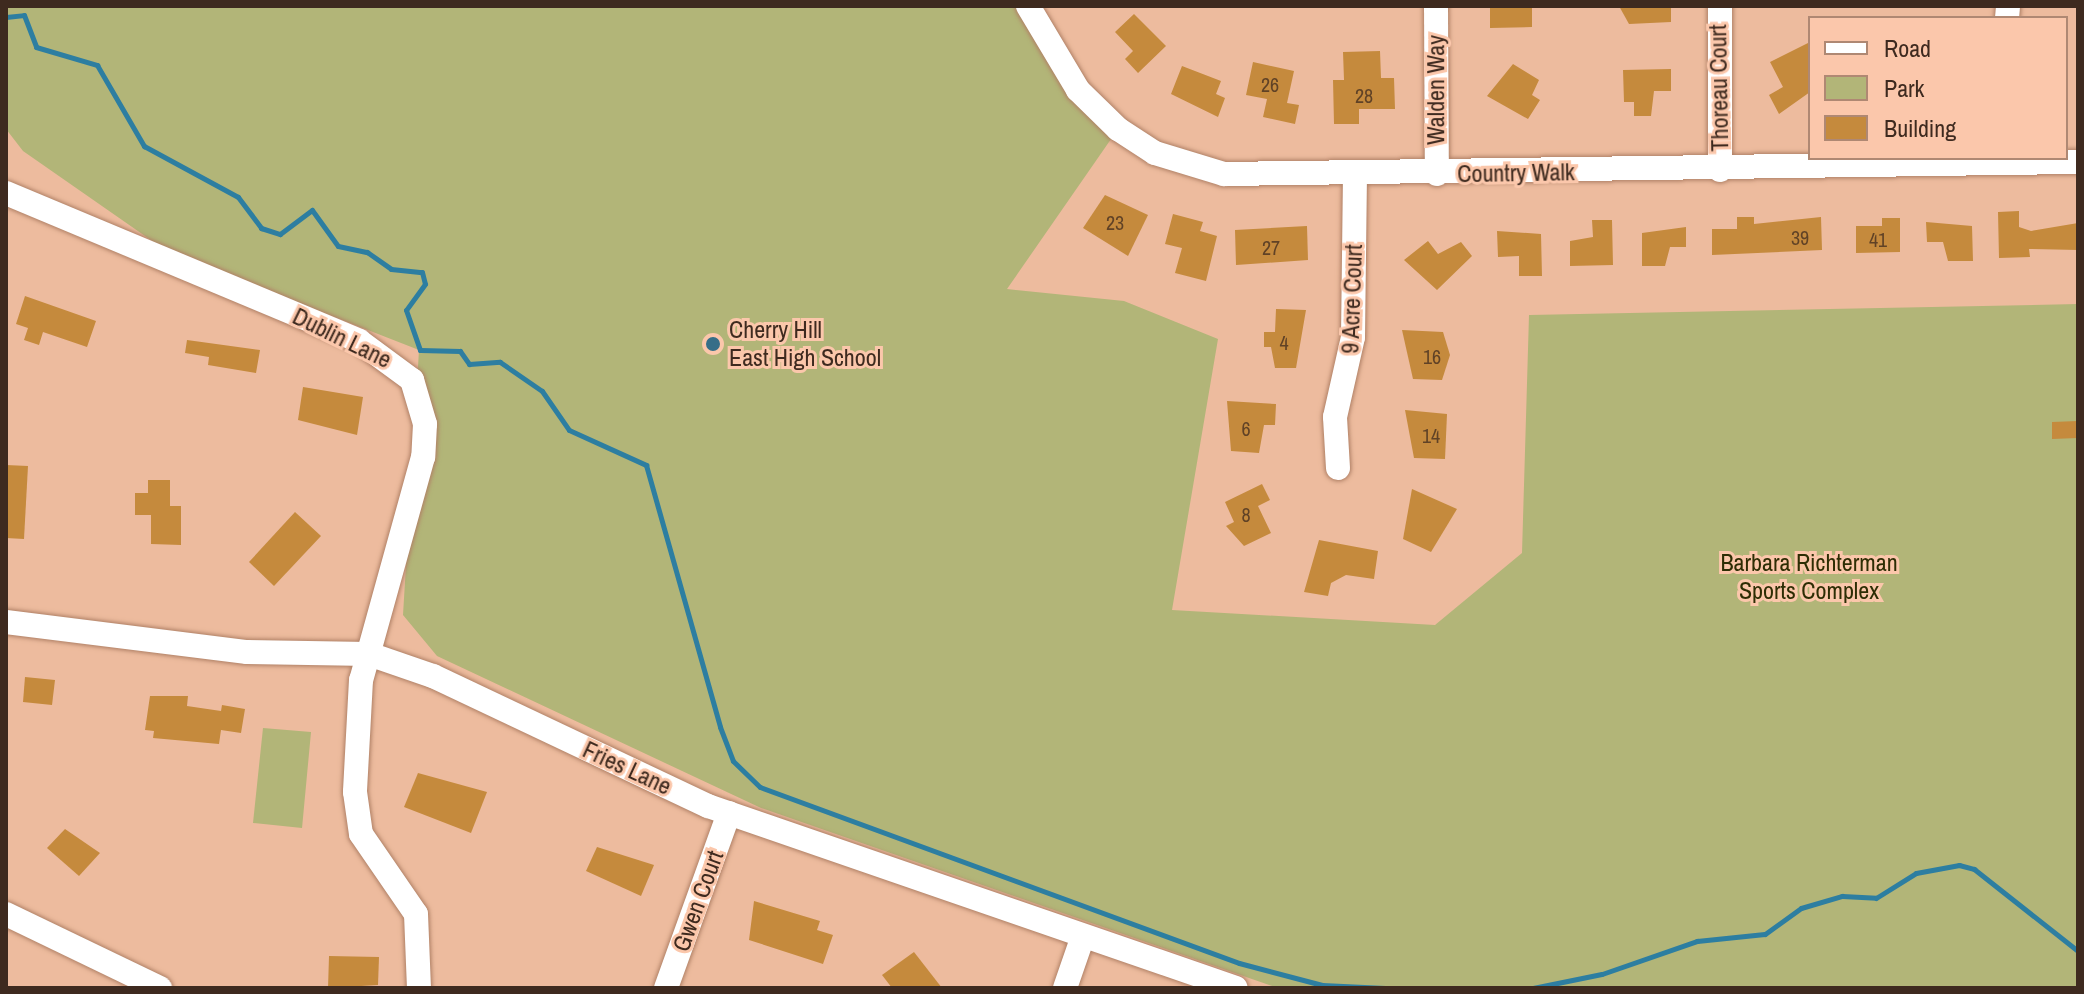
<!DOCTYPE html>
<html>
<head>
<meta charset="utf-8">
<style>
  body { margin:0 }
  #map { position:relative; width:2084px; height:994px; overflow:hidden; background:#edbb9e; font-family:"Archivo Narrow",sans-serif }
  div>[style] { position:absolute }
  .green>* { inset:0; background:#b2b578 }
  .stream>* { height:5px; margin:-2.5px; padding:0 2.5px; transform-origin:2.5px; border-radius:2.5px; background:#2d7ea1 }
  .building>* { inset:0; background:#c58a3d }
  .roads { filter:drop-shadow(0 0 2px #b08166) drop-shadow(0 0 2px #b08166) }
  .minor>* { height:24px; margin:-12px; padding:0 12px; transform-origin:12px; border-radius:12px; background:#fff }
  .dots>* { width:22px; height:22px; translate:-50% -50%; box-sizing:border-box; border:4px solid #fbc7ab; border-radius:50% }
  span { translate:-50% -50%; white-space:nowrap; text-align:center; line-height:1.15; -webkit-text-stroke:6px #fbc7ab; paint-order:stroke }
  .number-label { font-size:20px; color:#604226 }
  .number-label span { -webkit-text-stroke-width:0 }
  .street-label { font-size:24px; color:#3e2a1f }
  .poi-label { font-size:24px; color:#3e2a1f }
  .left { translate:0 -50%; text-align:left }
  .park-label { font-size:24px; color:#2d2d04 }
  .frame { position:absolute; inset:0; border:8px solid #3e2a1f; pointer-events:none }
  .legend { position:absolute; left:1808px; top:16px; width:260px; height:144px; box-sizing:border-box; background:#fbc7ab; border:2px solid #af8873; margin:0; padding:10px 14px; list-style:none; font-size:24px; color:#3e2a1f }
  .legend li { display:flex; align-items:center; gap:16px; height:40px }
  .legend b { width:40px; border:2px solid #af8873 }
</style>
</head>
<body>
<div id="map">
  <div class="green">
    <i style="clip-path:polygon(6px 6px,1028px 6px,1118px 129px,1007px 289px,1124px 301px,1218px 339px,1172px 610px,1435px 625px,1522px 553px,1529px 315px,2078px 304px,2078px 988px,1278px 988px,761px 808px,437px 656px,403px 615px,419px 350px,168px 252px,23px 151px,6px 129px)"></i>
    <i style="clip-path:polygon(263px 728px,311px 732px,302px 828px,253px 823px)"></i>
  </div>
  <div class="stream">
    <i style="left:6px;top:17px;width:18px;rotate:-6deg"></i>
    <i style="left:24px;top:15px;width:34px;rotate:69deg"></i>
    <i style="left:36px;top:47px;width:64px;rotate:16.4deg"></i>
    <i style="left:97px;top:65px;width:94px;rotate:59.9deg"></i>
    <i style="left:144px;top:146px;width:107px;rotate:28.5deg"></i>
    <i style="left:238px;top:197px;width:39px;rotate:53deg"></i>
    <i style="left:261px;top:228px;width:20px;rotate:18deg"></i>
    <i style="left:280px;top:234px;width:40px;rotate:-37deg"></i>
    <i style="left:312px;top:210px;width:44px;rotate:54.2deg"></i>
    <i style="left:338px;top:246px;width:30px;rotate:12deg"></i>
    <i style="left:367px;top:252px;width:29px;rotate:35deg"></i>
    <i style="left:391px;top:269px;width:31px;rotate:6deg"></i>
    <i style="left:422px;top:272px;width:12px;rotate:76deg"></i>
    <i style="left:425px;top:284px;width:32px;rotate:126deg"></i>
    <i style="left:406px;top:310px;width:42px;rotate:70.7deg"></i>
    <i style="left:420px;top:350px;width:40px;rotate:1.4deg"></i>
    <i style="left:460px;top:351px;width:16px;rotate:55deg"></i>
    <i style="left:469px;top:364px;width:31px;rotate:-4deg"></i>
    <i style="left:500px;top:362px;width:51px;rotate:34.6deg"></i>
    <i style="left:542px;top:391px;width:47px;rotate:55.3deg"></i>
    <i style="left:569px;top:430px;width:85px;rotate:24.4deg"></i>
    <i style="left:646px;top:465px;width:272px;rotate:74.2deg"></i>
    <i style="left:720px;top:727px;width:36px;rotate:69deg"></i>
    <i style="left:733px;top:761px;width:37px;rotate:44deg"></i>
    <i style="left:760px;top:787px;width:510px;rotate:20.17deg"></i>
    <i style="left:1239px;top:963px;width:86px;rotate:14.8deg"></i>
    <i style="left:1322px;top:985px;width:63px;rotate:2.7deg"></i>
    <i style="left:1478px;top:988px;width:9px"></i>
    <i style="left:1533px;top:988px;width:70px;rotate:-11.5deg"></i>
    <i style="left:1602px;top:974px;width:101px;rotate:-19.2deg"></i>
    <i style="left:1697px;top:941px;width:68px;rotate:-5.9deg"></i>
    <i style="left:1765px;top:934px;width:44px;rotate:-35.8deg"></i>
    <i style="left:1801px;top:908px;width:43px;rotate:-16.3deg"></i>
    <i style="left:1842px;top:896px;width:34px;rotate:3deg"></i>
    <i style="left:1876px;top:898px;width:47px;rotate:-32deg"></i>
    <i style="left:1916px;top:873px;width:44px;rotate:-10.5deg"></i>
    <i style="left:1959px;top:865px;width:16px;rotate:15deg"></i>
    <i style="left:1974px;top:869px;width:132px;rotate:38.3deg"></i>
  </div>
  <div class="building">
    <i style="clip-path:polygon(1490px 6px,1532px 6px,1532px 27px,1490px 28px)"></i>
    <i style="clip-path:polygon(1619px 6px,1671px 6px,1671px 22px,1629px 24px)"></i>
    <i style="clip-path:polygon(1134px 14px,1166px 46px,1138px 73px,1125px 59px,1133px 51px,1115px 32px)"></i>
    <i style="clip-path:polygon(1810px 42px,1810px 92px,1779px 114px,1769px 95px,1783px 87px,1770px 62px)"></i>
    <i style="clip-path:polygon(1380px 51px,1381px 78px,1394px 78px,1395px 109px,1359px 109px,1359px 124px,1334px 124px,1333px 80px,1344px 80px,1343px 52px)"></i>
    <i style="clip-path:polygon(1253px 62px,1294px 71px,1287px 103px,1299px 105px,1295px 124px,1263px 117px,1267px 99px,1246px 95px)"></i>
    <i style="clip-path:polygon(1513px 64px,1539px 80px,1532px 95px,1540px 100px,1528px 119px,1487px 96px)"></i>
    <i style="clip-path:polygon(1182px 66px,1221px 81px,1216px 94px,1225px 98px,1218px 117px,1171px 94px)"></i>
    <i style="clip-path:polygon(1671px 69px,1671px 91px,1654px 91px,1651px 116px,1634px 116px,1634px 102px,1624px 102px,1623px 70px)"></i>
    <i style="clip-path:polygon(1105px 195px,1148px 215px,1128px 256px,1083px 228px)"></i>
    <i style="clip-path:polygon(2019px 211px,2019px 227px,2031px 231px,2078px 223px,2078px 250px,2029px 249px,2030px 257px,1999px 258px,1998px 212px)"></i>
    <i style="clip-path:polygon(1173px 214px,1203px 222px,1200px 231px,1217px 236px,1206px 281px,1175px 273px,1182px 248px,1165px 244px)"></i>
    <i style="clip-path:polygon(1737px 217px,1754px 217px,1754px 224px,1821px 217px,1822px 250px,1712px 255px,1712px 229px,1737px 229px)"></i>
    <i style="clip-path:polygon(1882px 218px,1900px 218px,1900px 252px,1856px 253px,1856px 226px,1882px 226px)"></i>
    <i style="clip-path:polygon(1592px 220px,1612px 220px,1613px 265px,1570px 266px,1570px 241px,1593px 237px)"></i>
    <i style="clip-path:polygon(1926px 222px,1972px 226px,1973px 261px,1948px 261px,1943px 242px,1927px 242px)"></i>
    <i style="clip-path:polygon(1307px 226px,1308px 260px,1236px 265px,1235px 230px)"></i>
    <i style="clip-path:polygon(1686px 227px,1686px 247px,1670px 247px,1665px 266px,1642px 266px,1642px 233px)"></i>
    <i style="clip-path:polygon(1497px 231px,1541px 234px,1542px 276px,1519px 276px,1519px 256px,1498px 257px)"></i>
    <i style="clip-path:polygon(1428px 241px,1438px 254px,1461px 242px,1472px 256px,1437px 290px,1404px 260px)"></i>
    <i style="clip-path:polygon(25px 296px,96px 321px,87px 347px,43px 332px,39px 345px,24px 340px,28px 328px,16px 324px)"></i>
    <i style="clip-path:polygon(1276px 309px,1306px 310px,1296px 368px,1275px 368px,1271px 347px,1264px 347px,1264px 332px,1275px 332px)"></i>
    <i style="clip-path:polygon(1402px 330px,1443px 332px,1450px 355px,1442px 380px,1413px 379px)"></i>
    <i style="clip-path:polygon(187px 340px,260px 350px,256px 373px,208px 365px,209px 357px,185px 353px)"></i>
    <i style="clip-path:polygon(303px 387px,363px 397px,357px 435px,298px 420px)"></i>
    <i style="clip-path:polygon(1227px 401px,1276px 404px,1275px 425px,1264px 425px,1259px 453px,1231px 451px)"></i>
    <i style="clip-path:polygon(1405px 410px,1447px 414px,1445px 459px,1414px 458px)"></i>
    <i style="clip-path:polygon(2078px 421px,2078px 438px,2052px 439px,2052px 422px)"></i>
    <i style="clip-path:polygon(6px 465px,28px 466px,24px 539px,6px 538px)"></i>
    <i style="clip-path:polygon(148px 480px,170px 480px,170px 506px,181px 506px,181px 545px,151px 544px,151px 515px,135px 515px,135px 493px,148px 493px)"></i>
    <i style="clip-path:polygon(1262px 484px,1270px 500px,1258px 506px,1271px 533px,1244px 546px,1226px 526px,1234px 522px,1225px 502px)"></i>
    <i style="clip-path:polygon(1412px 489px,1457px 509px,1431px 552px,1403px 539px)"></i>
    <i style="clip-path:polygon(295px 512px,321px 536px,274px 586px,249px 562px)"></i>
    <i style="clip-path:polygon(1319px 540px,1378px 551px,1374px 579px,1346px 575px,1331px 583px,1328px 596px,1304px 592px)"></i>
    <i style="clip-path:polygon(25px 677px,55px 680px,52px 705px,23px 702px)"></i>
    <i style="clip-path:polygon(150px 696px,188px 696px,187px 706px,221px 711px,222px 705px,245px 709px,241px 733px,221px 730px,219px 744px,153px 738px,154px 731px,145px 730px)"></i>
    <i style="clip-path:polygon(418px 773px,487px 792px,471px 833px,404px 807px)"></i>
    <i style="clip-path:polygon(65px 829px,100px 853px,79px 876px,47px 848px)"></i>
    <i style="clip-path:polygon(597px 847px,654px 865px,641px 896px,586px 871px)"></i>
    <i style="clip-path:polygon(754px 901px,820px 921px,817px 930px,833px 935px,823px 964px,749px 940px)"></i>
    <i style="clip-path:polygon(914px 952px,942px 988px,892px 988px,882px 975px)"></i>
    <i style="clip-path:polygon(329px 956px,379px 957px,378px 985px,328px 988px)"></i>
  </div>
  <div class="roads">
    <div class="minor">
      <i style="left:1028px;top:6px;width:98px;rotate:59.2deg"></i>
      <i style="left:1078px;top:90px;width:56px;rotate:44.3deg"></i>
      <i style="left:1118px;top:129px;width:44px;rotate:33deg"></i>
      <i style="left:1155px;top:153px;width:72px;rotate:16.9deg"></i>
      <i style="left:1224px;top:174px;width:854px;rotate:-0.81deg"></i>
      <i style="left:1436px;top:6px;width:168px;rotate:89.7deg"></i>
      <i style="left:1720px;top:6px;width:164px;rotate:90deg"></i>
      <i style="left:2007px;top:18px;width:12px;rotate:-85deg"></i>
      <i style="left:6px;top:193px;width:383px;rotate:22.7deg"></i>
      <i style="left:359px;top:341px;width:66px;rotate:36.3deg"></i>
      <i style="left:412px;top:380px;width:46px;rotate:73.5deg"></i>
      <i style="left:425px;top:424px;width:33px;rotate:93deg"></i>
      <i style="left:423px;top:457px;width:231px;rotate:105.5deg"></i>
      <i style="left:361px;top:680px;width:112px;rotate:93.1deg"></i>
      <i style="left:355px;top:792px;width:42px;rotate:81.9deg"></i>
      <i style="left:361px;top:834px;width:97px;rotate:55.5deg"></i>
      <i style="left:416px;top:914px;width:74px;rotate:87.7deg"></i>
      <i style="left:1338px;top:468px;width:51px;rotate:-93.4deg"></i>
      <i style="left:1335px;top:417px;width:82px;rotate:-77.3deg"></i>
      <i style="left:1353px;top:337px;width:161px;rotate:-89.3deg"></i>
      <i style="left:6px;top:622px;width:243px;rotate:7.1deg"></i>
      <i style="left:247px;top:652px;width:122px;rotate:0.9deg"></i>
      <i style="left:369px;top:654px;width:68px;rotate:19deg"></i>
      <i style="left:433px;top:676px;width:304px;rotate:25.3deg"></i>
      <i style="left:708px;top:806px;width:558px;rotate:19.02deg"></i>
      <i style="left:6px;top:914px;width:171px;rotate:25.7deg"></i>
      <i style="left:666px;top:988px;width:186px;rotate:-70.2deg"></i>
      <i style="left:1065px;top:988px;width:55px;rotate:-70.9deg"></i>
    </div>
  </div>
  <div class="dots">
    <i style="left:713px;top:344px;background:#366e88"></i>
  </div>
  <div class="number-label">
    <span style="left:1270px;top:84px">26</span>
    <span style="left:1364px;top:95px">28</span>
    <span style="left:1115px;top:222px">23</span>
    <span style="left:1800px;top:237px">39</span>
    <span style="left:1878px;top:239px">41</span>
    <span style="left:1271px;top:247px">27</span>
    <span style="left:1284px;top:342px">4</span>
    <span style="left:1432px;top:356px">16</span>
    <span style="left:1246px;top:428px">6</span>
    <span style="left:1431px;top:435px">14</span>
    <span style="left:1246px;top:514px">8</span>
  </div>
  <div class="street-label">
    <span style="left:1719px;top:88px;rotate:-91deg">Thoreau Court</span>
    <span style="left:1436px;top:90px;rotate:-90deg">Walden Way</span>
    <span style="left:1516px;top:173px;rotate:-1deg">Country Walk</span>
    <span style="left:1352px;top:299px;rotate:-88deg">9 Acre Court</span>
    <span style="left:342px;top:338px;rotate:26deg">Dublin Lane</span>
    <span style="left:627px;top:768px;rotate:25deg">Fries Lane</span>
    <span style="left:698px;top:901px;rotate:-70deg">Gwen Court</span>
  </div>
  <div class="poi-label">
    <span class="left" style="left:729px;top:344px">Cherry Hill<br>East High School</span>
  </div>
  <div class="park-label">
    <span style="left:1809px;top:577px">Barbara Richterman<br>Sports Complex</span>
  </div>
  <div class="frame"></div>
  <ul class="legend">
  <li><b style="height:10px;background:#fff"></b>Road</li>
  <li><b style="height:22px;background:#b2b578"></b>Park</li>
  <li><b style="height:22px;background:#c58a3d"></b>Building</li>
  </ul>
</div>
</body>
</html>
